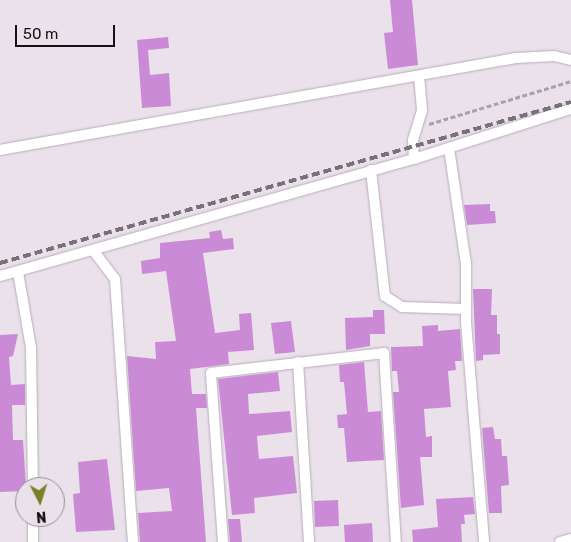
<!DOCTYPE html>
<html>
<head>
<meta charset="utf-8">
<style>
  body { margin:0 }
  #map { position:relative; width:571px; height:542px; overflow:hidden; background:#eae1eb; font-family:Rubik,sans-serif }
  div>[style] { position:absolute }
  .building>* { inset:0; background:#cb8ad6 }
  .path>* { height:2.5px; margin-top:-1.25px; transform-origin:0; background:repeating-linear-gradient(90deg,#a9a2aa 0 5px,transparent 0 7.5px) }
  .roads { filter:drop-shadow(0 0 1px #b6aeb7) drop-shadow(0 0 1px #b6aeb7) }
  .minor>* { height:10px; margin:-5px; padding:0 5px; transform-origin:5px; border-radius:5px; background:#fff }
  .rail>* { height:4px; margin-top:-2px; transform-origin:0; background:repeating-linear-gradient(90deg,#777178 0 8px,transparent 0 12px) }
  span { translate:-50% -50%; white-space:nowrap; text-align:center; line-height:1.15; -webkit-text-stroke:4px #eae1eb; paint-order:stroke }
  .north { position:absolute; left:15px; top:477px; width:50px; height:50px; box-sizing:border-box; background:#eae1eb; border:1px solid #948e95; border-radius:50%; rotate:175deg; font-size:14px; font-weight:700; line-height:20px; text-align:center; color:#141114 }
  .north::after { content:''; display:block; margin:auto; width:18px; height:22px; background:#7b7f28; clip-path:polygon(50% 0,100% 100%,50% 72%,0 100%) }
  .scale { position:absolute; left:15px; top:25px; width:100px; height:22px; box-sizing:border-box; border:2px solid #141114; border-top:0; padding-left:6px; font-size:15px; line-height:18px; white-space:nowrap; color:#141114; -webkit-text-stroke:4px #eae1eb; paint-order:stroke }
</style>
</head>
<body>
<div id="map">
  <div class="building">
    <i style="clip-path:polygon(390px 0,412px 0,418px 65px,388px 69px,384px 33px,393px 32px)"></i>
    <i style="clip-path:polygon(168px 37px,169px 48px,148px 50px,150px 75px,169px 73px,171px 106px,142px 108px,137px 40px)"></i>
    <i style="clip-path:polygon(490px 204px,490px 211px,495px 211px,496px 223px,467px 225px,464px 205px)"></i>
    <i style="clip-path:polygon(221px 230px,223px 239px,233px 238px,234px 249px,203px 253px,215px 333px,240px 330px,239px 314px,251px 313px,254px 350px,228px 352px,229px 364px,190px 369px,192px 394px,206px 394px,207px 408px,196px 408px,206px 542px,140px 542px,138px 513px,172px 511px,169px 488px,136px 491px,127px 356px,156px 359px,155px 342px,176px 341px,166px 271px,142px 274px,141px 261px,160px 258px,160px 243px,210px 238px,209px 232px)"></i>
    <i style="clip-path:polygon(473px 289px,492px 289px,491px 315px,497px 315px,497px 334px,500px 334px,500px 354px,483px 355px,483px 360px,476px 361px)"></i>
    <i style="clip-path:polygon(373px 310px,384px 310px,385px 334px,370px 334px,370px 346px,346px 350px,345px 318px,373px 317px)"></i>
    <i style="clip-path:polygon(291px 321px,295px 352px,275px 354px,271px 323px)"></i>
    <i style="clip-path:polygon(438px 325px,438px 331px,460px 329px,462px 361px,455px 361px,456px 370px,448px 371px,451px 407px,424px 409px,426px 437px,432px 436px,432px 457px,420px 457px,424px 505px,401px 508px,393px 392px,399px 392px,397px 371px,392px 371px,391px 347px,423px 346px,422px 326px)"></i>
    <i style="clip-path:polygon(18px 334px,13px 356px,9px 357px,11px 385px,25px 384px,25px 405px,12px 405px,13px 440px,23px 440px,26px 487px,25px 491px,0 492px,0 335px)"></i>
    <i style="clip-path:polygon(364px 362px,368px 412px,381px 411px,384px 460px,347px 462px,344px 428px,338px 428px,337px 415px,347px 414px,344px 382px,340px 382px,339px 365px)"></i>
    <i style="clip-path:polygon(278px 372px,280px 391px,248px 394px,249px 414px,290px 411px,292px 432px,257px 436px,259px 459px,293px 456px,297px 493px,254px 498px,255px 513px,232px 515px,218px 379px)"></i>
    <i style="clip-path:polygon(493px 427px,495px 439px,501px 439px,502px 456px,507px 456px,509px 485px,501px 486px,502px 513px,489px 513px,482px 428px)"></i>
    <i style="clip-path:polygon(107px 459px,115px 530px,76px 532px,73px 494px,80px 493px,78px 462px)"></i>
    <i style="clip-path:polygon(473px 497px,475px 514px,464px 515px,465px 524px,461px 524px,462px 542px,413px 542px,412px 530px,438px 527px,436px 499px)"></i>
    <i style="clip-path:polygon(338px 500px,339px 526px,315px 527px,314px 501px)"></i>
    <i style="clip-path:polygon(228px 519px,240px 519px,242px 542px,230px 542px)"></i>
    <i style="clip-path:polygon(372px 523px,373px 542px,345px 542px,344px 525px)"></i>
  </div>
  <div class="path">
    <i style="left:429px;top:124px;width:148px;rotate:-16.8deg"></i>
  </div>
  <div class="roads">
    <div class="minor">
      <i style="left:449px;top:148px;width:118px;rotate:81.7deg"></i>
      <i style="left:466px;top:265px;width:57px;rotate:90deg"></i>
      <i style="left:466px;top:322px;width:221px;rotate:85.3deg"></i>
      <i style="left:0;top:150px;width:524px;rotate:-10.11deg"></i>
      <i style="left:516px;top:58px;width:38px;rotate:-3deg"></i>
      <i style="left:554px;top:56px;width:17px;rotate:13deg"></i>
      <i style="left:414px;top:159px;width:19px;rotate:-93deg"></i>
      <i style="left:413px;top:140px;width:31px;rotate:-73deg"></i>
      <i style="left:422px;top:110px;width:34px;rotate:-95deg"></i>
      <i style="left:371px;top:170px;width:127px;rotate:83.7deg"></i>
      <i style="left:385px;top:296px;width:20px;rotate:33deg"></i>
      <i style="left:402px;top:307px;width:64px;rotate:1.8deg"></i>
      <i style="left:93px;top:250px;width:36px;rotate:53deg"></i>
      <i style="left:115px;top:279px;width:264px;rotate:86.1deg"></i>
      <i style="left:18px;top:272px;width:77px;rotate:80.3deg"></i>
      <i style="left:31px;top:348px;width:139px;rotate:89.2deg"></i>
      <i style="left:0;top:276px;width:430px;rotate:-15.8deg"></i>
      <i style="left:414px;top:159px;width:165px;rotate:-17.7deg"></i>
      <i style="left:298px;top:362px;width:180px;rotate:86.5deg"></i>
      <i style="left:33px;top:517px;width:25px;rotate:90deg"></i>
      <i style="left:223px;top:542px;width:169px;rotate:-94.1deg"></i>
      <i style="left:211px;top:373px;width:174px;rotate:-6.6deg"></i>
      <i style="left:384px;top:353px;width:189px;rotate:86.4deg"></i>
      <i style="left:560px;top:542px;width:11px;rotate:-15deg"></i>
    </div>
  </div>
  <div class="rail">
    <i style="left:0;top:263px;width:593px;rotate:-15.75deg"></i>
  </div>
  <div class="north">N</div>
  <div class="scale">50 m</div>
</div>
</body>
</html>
